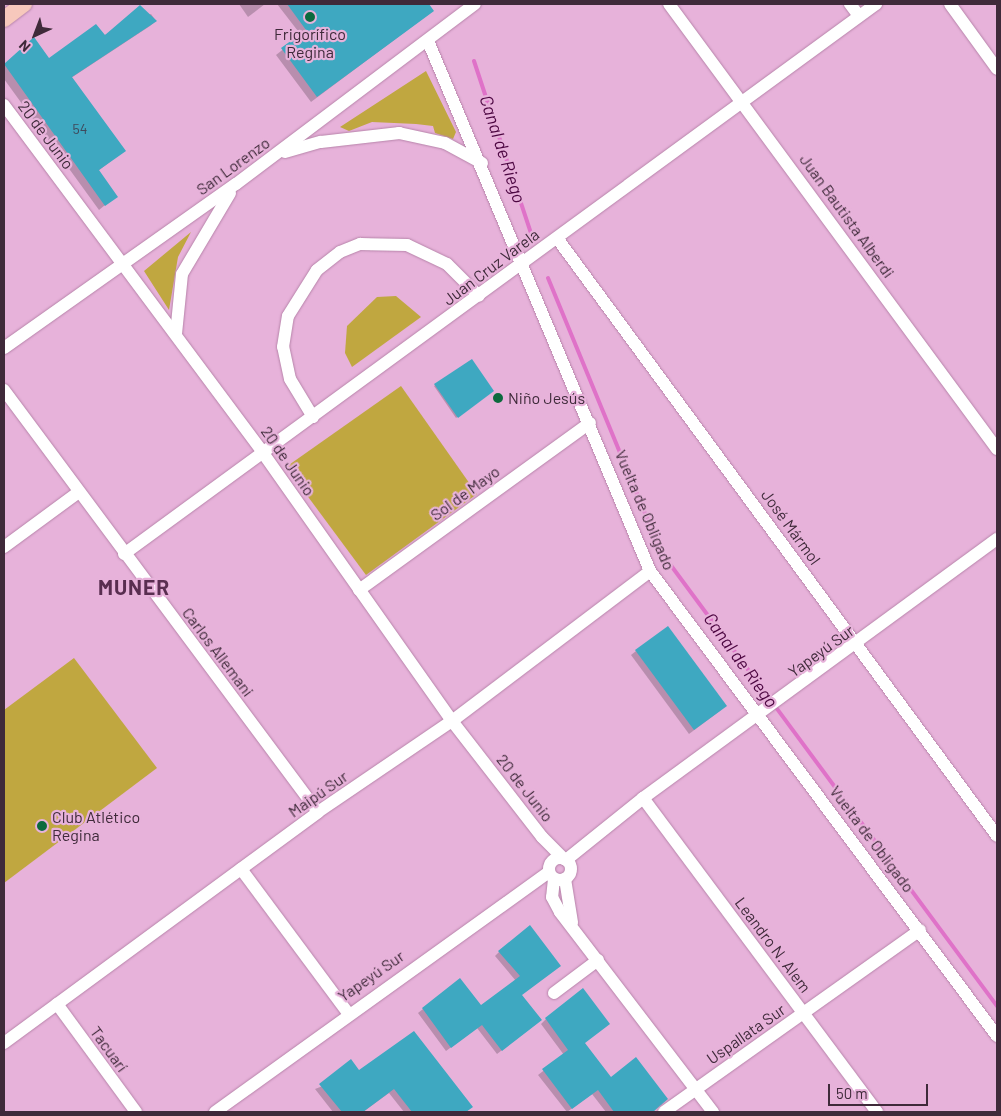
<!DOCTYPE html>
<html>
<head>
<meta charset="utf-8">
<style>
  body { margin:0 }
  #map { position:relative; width:1001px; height:1116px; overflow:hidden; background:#e7b2da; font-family:Barlow,sans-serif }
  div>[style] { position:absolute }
  .green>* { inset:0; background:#c0a740 }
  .shadow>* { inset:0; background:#0003 }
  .stream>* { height:4px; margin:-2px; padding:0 2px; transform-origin:2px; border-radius:2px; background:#df72c8 }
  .building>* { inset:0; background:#3ea8c1 }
  .roads { filter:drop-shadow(0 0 1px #b784aa) drop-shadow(0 0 1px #b784aa) }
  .minor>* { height:12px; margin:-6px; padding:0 6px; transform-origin:6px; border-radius:6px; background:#fff }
  .minor>.ring { margin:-6px; padding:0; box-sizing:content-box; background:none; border:12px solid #fff; border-radius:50% }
  .major>* { height:16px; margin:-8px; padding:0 8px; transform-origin:8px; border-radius:8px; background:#f7c8bc }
  .dots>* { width:14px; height:14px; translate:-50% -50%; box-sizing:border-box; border:2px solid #e7b2da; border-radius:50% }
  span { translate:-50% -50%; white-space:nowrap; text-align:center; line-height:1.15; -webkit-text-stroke:4.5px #e7b2da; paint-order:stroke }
  .number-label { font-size:14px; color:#3f4a5c }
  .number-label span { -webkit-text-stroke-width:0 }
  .poi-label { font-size:16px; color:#3f2a3a }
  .left { translate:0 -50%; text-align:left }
  .street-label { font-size:16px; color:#3f2a3a }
  .water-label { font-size:18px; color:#4c0641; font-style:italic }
  .district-label { font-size:21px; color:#592e50; font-weight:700; letter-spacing:1px }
  .frame { position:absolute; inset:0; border:5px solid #3f2a3a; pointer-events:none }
  .north { position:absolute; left:10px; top:10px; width:50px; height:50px; -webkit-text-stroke:4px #e7b2da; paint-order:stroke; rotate:223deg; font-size:14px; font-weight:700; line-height:20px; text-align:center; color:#3f2a3a }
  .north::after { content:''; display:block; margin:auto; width:18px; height:22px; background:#3f2a3a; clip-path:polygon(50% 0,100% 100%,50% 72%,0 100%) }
  .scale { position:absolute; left:828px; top:1084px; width:100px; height:22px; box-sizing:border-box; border:2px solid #3f2a3a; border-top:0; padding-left:6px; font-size:15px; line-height:18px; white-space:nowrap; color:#3f2a3a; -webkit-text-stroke:4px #e7b2da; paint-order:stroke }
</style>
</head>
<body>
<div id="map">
  <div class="green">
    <i style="clip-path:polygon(426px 71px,456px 132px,453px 139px,435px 133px,433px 126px,416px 124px,372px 122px,349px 131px,340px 127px)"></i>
    <i style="clip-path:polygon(191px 232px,178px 257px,169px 310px,144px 271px)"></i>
    <i style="clip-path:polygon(396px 296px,421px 317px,352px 367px,345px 353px,347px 326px,377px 297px)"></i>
    <i style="clip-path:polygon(401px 386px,477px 494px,366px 575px,286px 467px)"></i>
    <i style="clip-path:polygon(74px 658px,157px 768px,4px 883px,4px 710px)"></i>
  </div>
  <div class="shadow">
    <i style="clip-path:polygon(239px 4px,265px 4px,248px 17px)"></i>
    <i style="clip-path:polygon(277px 4px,427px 4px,433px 11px,311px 102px,276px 55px,301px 35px)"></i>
    <i style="clip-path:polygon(151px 14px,156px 21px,150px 26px,71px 78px,124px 151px,98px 171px,116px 196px,99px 210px,4px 79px,4px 66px,34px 39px,49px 60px)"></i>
    <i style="clip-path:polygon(471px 360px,492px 391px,456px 418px,434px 386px)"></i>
    <i style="clip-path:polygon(636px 651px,721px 710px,689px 734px,631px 655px)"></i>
    <i style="clip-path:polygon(499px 952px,559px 966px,521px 995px,536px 1024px,497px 1054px,477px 1028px,446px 1051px,418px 1013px,423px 1009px,481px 1006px,516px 981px,495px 956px)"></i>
    <i style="clip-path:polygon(546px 1019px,584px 1043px,610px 1079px,662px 1104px,650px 1112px,606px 1112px,592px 1094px,567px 1112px,538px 1075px,564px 1055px,541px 1024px)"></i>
    <i style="clip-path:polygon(359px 1072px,471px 1107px,466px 1112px,404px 1112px,389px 1093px,363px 1112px,333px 1112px,315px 1089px)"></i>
  </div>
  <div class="stream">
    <i style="left:474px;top:61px;width:184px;rotate:71.7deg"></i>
    <i style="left:548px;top:278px;width:296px;rotate:67.6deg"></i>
    <i style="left:661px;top:552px;width:565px;rotate:53.5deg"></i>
  </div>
  <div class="building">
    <i style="clip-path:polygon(287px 4px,429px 4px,434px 11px,317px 97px,281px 48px,306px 30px)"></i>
    <i style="clip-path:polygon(140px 5px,157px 21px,72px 77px,126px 151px,99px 170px,118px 197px,105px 206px,4px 64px,34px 37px,49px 58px,96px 24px,105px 35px)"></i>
    <i style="clip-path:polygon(472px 359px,494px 391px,458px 418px,434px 384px)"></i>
    <i style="clip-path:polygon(668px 626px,727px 706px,694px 730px,635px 650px)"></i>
    <i style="clip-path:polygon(530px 925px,561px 966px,522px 995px,542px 1020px,502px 1051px,482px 1025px,451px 1048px,422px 1008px,460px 978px,481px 1005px,520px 976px,498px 951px)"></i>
    <i style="clip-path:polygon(583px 988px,610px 1024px,585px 1043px,611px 1077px,636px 1057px,668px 1099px,653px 1112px,614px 1112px,598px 1090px,572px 1109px,542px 1069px,568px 1050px,545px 1018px)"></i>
    <i style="clip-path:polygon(414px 1031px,473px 1107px,466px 1112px,412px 1112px,394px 1089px,363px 1112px,342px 1112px,319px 1084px,351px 1059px,359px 1070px)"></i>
  </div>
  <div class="roads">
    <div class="minor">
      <i style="left:669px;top:4px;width:553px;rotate:53.61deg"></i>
      <i style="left:850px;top:4px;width:15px;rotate:53deg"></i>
      <i style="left:950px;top:4px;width:80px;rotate:54.1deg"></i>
      <i style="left:428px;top:41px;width:575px;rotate:67.27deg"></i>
      <i style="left:650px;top:571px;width:580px;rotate:53.27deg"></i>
      <i style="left:4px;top:105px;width:434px;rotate:53.3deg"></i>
      <i style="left:263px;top:453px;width:328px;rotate:54.8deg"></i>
      <i style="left:452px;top:721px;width:147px;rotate:52.2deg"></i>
      <i style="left:542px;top:837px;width:31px;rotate:45deg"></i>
      <i style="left:285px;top:152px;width:37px;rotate:-16deg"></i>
      <i style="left:321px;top:142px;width:79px;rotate:-6.6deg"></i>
      <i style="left:399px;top:133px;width:47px;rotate:12.3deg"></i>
      <i style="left:445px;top:143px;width:42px;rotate:28.4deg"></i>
      <i style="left:557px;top:238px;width:742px;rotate:53.65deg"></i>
      <i style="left:176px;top:334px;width:60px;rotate:-84.3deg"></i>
      <i style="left:182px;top:274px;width:94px;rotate:-59.3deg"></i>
      <i style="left:4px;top:348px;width:284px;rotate:-35.3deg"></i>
      <i style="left:236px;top:184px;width:299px;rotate:-37deg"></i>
      <i style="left:4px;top:390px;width:526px;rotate:53.35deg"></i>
      <i style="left:313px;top:417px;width:44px;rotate:-121.2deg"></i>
      <i style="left:290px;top:379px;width:33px;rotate:-102deg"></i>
      <i style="left:283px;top:347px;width:31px;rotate:-81deg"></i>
      <i style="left:288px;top:316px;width:54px;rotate:-57.8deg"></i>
      <i style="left:317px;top:270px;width:29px;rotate:-38deg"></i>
      <i style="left:340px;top:252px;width:22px;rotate:-22deg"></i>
      <i style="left:360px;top:244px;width:47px;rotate:1.2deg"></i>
      <i style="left:407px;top:245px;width:44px;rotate:25.4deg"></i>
      <i style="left:447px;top:264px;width:45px;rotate:45deg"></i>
      <i style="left:4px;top:547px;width:93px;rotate:-36.3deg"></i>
      <i style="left:124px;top:554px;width:932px;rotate:-36.18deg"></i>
      <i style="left:359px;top:590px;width:285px;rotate:-35.9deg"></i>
      <i style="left:643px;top:798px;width:392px;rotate:53.3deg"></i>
      <i class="ring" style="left:549px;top:858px;width:10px;height:10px"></i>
      <i style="left:566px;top:860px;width:99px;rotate:-38.8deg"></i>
      <i style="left:643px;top:798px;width:439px;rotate:-36.2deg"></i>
      <i style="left:241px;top:869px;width:179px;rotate:53.4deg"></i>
      <i style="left:554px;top:879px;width:18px;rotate:96deg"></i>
      <i style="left:552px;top:897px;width:17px;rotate:62deg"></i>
      <i style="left:560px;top:912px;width:252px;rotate:52.6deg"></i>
      <i style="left:565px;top:879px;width:44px;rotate:80.8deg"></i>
      <i style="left:554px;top:993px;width:55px;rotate:-36.9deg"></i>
      <i style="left:57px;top:1004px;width:134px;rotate:53.8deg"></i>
      <i style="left:4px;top:1043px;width:390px;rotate:-36.3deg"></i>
      <i style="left:318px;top:812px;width:162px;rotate:-34.2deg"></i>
      <i style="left:452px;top:721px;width:248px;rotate:-37.1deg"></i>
      <i style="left:215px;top:1112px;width:411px;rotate:-35.7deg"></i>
      <i style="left:664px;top:1112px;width:314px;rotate:-35.4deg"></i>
    </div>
    <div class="major">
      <i style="left:4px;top:19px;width:25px;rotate:-37deg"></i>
    </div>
  </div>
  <div class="dots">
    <i style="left:310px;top:17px;background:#0c6a3e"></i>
    <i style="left:498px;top:398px;background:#0c6a3e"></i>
    <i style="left:42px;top:826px;background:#0c6a3e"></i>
  </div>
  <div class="number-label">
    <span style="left:80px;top:129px">54</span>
  </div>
  <div class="poi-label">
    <span style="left:310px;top:43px">Frigorífico<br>Regina</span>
    <span class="left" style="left:508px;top:398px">Niño Jesús</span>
    <span class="left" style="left:52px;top:826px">Club Atlético<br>Regina</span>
  </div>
  <div class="street-label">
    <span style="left:46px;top:135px;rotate:53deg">20 de Junio</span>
    <span style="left:233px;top:166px;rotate:-36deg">San Lorenzo</span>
    <span style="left:847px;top:216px;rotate:54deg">Juan Bautista Alberdi</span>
    <span style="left:491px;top:267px;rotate:-37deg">Juan Cruz Varela</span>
    <span style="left:288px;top:461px;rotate:55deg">20 de Junio</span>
    <span style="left:465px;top:493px;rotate:-36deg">Sol de Mayo</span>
    <span style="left:645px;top:510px;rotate:67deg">Vuelta de Obligado</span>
    <span style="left:791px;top:527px;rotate:54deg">José Mármol</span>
    <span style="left:821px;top:651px;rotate:-36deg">Yapeyú Sur</span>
    <span style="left:218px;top:652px;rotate:53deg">Carlos Allemani</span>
    <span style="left:525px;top:788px;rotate:52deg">20 de Junio</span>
    <span style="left:318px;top:794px;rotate:-35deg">Maipú Sur</span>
    <span style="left:872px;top:839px;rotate:53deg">Vuelta de Obligado</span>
    <span style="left:773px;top:945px;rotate:53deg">Leandro N. Alem</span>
    <span style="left:371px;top:976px;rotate:-35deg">Yapeyú Sur</span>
    <span style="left:746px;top:1034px;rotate:-35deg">Uspallata Sur</span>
    <span style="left:109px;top:1049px;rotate:54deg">Tacuarí</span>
  </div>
  <div class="water-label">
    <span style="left:503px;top:149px;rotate:72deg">Canal de Riego</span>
    <span style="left:741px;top:660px;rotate:54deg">Canal de Riego</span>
  </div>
  <div class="district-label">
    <span style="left:134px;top:587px">MUNER</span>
  </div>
  <div class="frame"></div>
  <div class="north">N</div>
  <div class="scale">50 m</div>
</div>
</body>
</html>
